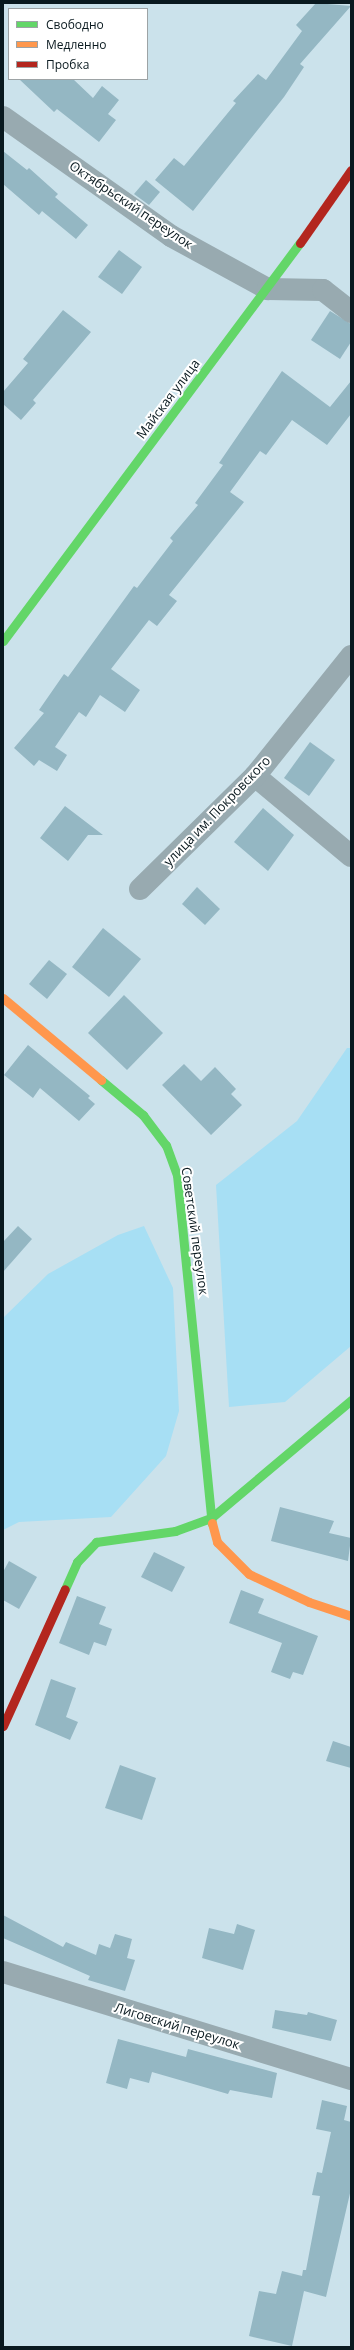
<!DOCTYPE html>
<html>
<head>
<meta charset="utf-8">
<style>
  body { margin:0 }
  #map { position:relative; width:354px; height:2350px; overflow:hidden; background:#cbe2eb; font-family:"Open Sans",sans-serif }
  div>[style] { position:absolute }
  .green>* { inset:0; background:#a7dff4 }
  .building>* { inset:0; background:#94b7c3 }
  .street>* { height:22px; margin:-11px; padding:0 11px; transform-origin:11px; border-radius:11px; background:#98aab0 }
  .fast>* { height:9px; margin:-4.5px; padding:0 4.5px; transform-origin:4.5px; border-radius:4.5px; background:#63d668 }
  .slow>* { height:9px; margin:-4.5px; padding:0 4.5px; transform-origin:4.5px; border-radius:4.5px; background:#ff974d }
  .jam>* { height:9px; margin:-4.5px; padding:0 4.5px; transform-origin:4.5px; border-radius:4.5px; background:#b3261e }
  span { translate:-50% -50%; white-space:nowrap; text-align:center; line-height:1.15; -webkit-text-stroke:4px #fff; paint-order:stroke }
  .street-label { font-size:13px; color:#09191f }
  .frame { position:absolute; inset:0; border:4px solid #09191f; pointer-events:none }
  .legend { position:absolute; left:8px; top:8px; width:140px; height:72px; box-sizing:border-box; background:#fff; border:1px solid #9da3a5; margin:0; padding:5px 7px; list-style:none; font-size:12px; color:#09191f }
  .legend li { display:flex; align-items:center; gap:8px; height:20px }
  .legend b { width:20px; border:1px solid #9da3a5 }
</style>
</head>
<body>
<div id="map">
  <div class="green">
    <i style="clip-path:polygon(347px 1048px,351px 1048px,351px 1346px,285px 1402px,229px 1407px,216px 1185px,297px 1121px)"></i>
    <i style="clip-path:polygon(144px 1226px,173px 1288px,179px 1411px,166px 1456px,111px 1517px,19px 1522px,3px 1530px,3px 1318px,48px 1274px,118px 1235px)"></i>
  </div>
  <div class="building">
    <i style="clip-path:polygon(316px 3px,351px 6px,300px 64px,304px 67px,284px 97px,193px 211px,155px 180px,174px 158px,184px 166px,236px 103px,233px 101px,258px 74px,266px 80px,302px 31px,296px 25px)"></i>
    <i style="clip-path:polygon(19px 79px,73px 79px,93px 98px,102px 86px,119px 100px,108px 114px,116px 120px,99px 142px,57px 109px,54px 112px)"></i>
    <i style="clip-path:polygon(3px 151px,27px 170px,29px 168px,58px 194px,55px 197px,88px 225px,76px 239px,42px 211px,39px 215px,3px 184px)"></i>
    <i style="clip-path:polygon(146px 180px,160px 192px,149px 205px,134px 194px)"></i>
    <i style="clip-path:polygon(119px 250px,142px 267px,122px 294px,98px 277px)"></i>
    <i style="clip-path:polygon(63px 310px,91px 332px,33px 400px,36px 403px,21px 420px,3px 404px,3px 392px,28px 363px,23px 359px)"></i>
    <i style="clip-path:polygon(330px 311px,351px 324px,351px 342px,340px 359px,311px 340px)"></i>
    <i style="clip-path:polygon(282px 371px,330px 407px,351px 381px,351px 414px,327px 445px,292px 420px,266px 455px,260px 451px,230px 492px,244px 502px,169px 595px,177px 601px,157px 626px,149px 620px,111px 669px,140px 690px,125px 712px,100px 695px,86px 717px,79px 712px,55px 747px,67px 755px,57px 771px,39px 760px,34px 766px,14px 748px,44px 713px,39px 710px,64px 674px,68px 677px,134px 586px,137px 588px,173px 541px,170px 538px,198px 505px,195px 503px,223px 465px,219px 463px)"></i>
    <i style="clip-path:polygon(310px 742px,335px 760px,309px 796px,284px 778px)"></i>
    <i style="clip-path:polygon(65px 806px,103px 835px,88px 835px,68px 861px,40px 838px)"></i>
    <i style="clip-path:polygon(263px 808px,294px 835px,268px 871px,234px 842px)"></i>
    <i style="clip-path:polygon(197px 887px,220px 909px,205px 925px,182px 904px)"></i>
    <i style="clip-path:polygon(103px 928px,141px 959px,109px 997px,72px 967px)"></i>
    <i style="clip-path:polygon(49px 960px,67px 974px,47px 999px,29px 984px)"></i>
    <i style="clip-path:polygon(124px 995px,163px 1033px,127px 1070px,88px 1033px)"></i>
    <i style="clip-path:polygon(28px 1045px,90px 1096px,88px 1098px,95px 1104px,79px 1121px,40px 1088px,33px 1098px,4px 1075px)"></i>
    <i style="clip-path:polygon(184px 1064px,201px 1081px,215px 1067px,236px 1089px,231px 1094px,242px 1105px,211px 1135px,162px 1085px)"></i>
    <i style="clip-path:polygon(18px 1226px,32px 1239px,3px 1272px,3px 1242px)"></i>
    <i style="clip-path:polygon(280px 1507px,334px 1521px,329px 1533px,351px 1538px,348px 1561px,271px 1541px)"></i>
    <i style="clip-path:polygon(154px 1552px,185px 1567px,172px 1592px,141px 1577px)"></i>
    <i style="clip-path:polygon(9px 1561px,37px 1577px,19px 1609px,3px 1600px,3px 1572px)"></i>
    <i style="clip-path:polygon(241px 1590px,264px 1599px,258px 1613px,318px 1636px,303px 1675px,293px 1672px,290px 1679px,271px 1672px,282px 1643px,229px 1623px)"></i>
    <i style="clip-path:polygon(77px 1596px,106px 1607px,99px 1624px,112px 1629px,106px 1646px,94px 1642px,89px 1655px,59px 1643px)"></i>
    <i style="clip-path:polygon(51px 1679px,76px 1688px,66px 1717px,78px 1722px,70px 1740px,35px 1725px)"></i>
    <i style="clip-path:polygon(333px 1741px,351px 1747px,351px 1768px,326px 1761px)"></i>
    <i style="clip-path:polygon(120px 1765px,156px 1778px,142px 1820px,105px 1808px)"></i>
    <i style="clip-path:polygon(3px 1915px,63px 1947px,66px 1942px,96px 1955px,99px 1944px,110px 1948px,115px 1934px,132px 1939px,127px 1958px,135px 1960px,125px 1991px,88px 1980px,90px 1976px,3px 1938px)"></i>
    <i style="clip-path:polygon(237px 1924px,255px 1930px,243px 1970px,202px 1958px,209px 1928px,234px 1934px)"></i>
    <i style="clip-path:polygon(275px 2010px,307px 2015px,308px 2012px,337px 2020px,331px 2041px,272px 2028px)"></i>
    <i style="clip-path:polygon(118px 2039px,186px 2057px,188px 2049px,277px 2073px,272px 2098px,230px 2090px,228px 2094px,152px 2072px,149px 2083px,130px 2078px,127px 2089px,106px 2083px)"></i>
    <i style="clip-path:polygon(322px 2100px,347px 2106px,344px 2120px,351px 2122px,351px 2189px,326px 2297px,304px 2291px,292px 2346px,249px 2336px,259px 2291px,276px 2294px,282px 2271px,302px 2276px,303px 2270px,306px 2270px,320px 2196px,312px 2195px,317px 2172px,322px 2173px,331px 2132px,316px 2129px)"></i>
  </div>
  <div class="street">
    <i style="left:3px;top:117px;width:206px;rotate:35.3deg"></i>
    <i style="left:171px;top:236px;width:111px;rotate:28.7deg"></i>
    <i style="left:268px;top:289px;width:55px;rotate:1deg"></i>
    <i style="left:323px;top:290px;width:36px;rotate:38deg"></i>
    <i style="left:255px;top:776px;width:125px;rotate:39.8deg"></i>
    <i style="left:140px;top:889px;width:161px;rotate:-44.5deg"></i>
    <i style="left:255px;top:776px;width:154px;rotate:-51.3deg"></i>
    <i style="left:3px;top:1972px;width:364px;rotate:17.1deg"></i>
  </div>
  <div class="fast">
    <i style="left:3px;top:641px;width:497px;rotate:-53.3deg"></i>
    <i style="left:101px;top:1080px;width:55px;rotate:39.8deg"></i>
    <i style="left:143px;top:1115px;width:38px;rotate:53deg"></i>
    <i style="left:166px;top:1145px;width:32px;rotate:70deg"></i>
    <i style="left:177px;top:1175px;width:350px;rotate:84.3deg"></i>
    <i style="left:65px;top:1589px;width:30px;rotate:-66deg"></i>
    <i style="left:77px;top:1562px;width:28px;rotate:-46deg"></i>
    <i style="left:96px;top:1542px;width:80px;rotate:-7.9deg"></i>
    <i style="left:175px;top:1531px;width:38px;rotate:-20deg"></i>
    <i style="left:211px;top:1518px;width:183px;rotate:-40.1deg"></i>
  </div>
  <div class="slow">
    <i style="left:3px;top:998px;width:128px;rotate:39.9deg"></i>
    <i style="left:212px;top:1523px;width:20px;rotate:75deg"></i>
    <i style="left:217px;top:1542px;width:45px;rotate:45deg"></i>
    <i style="left:249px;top:1574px;width:66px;rotate:25deg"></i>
    <i style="left:309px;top:1602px;width:44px;rotate:18.4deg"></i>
  </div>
  <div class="jam">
    <i style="left:300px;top:243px;width:89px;rotate:-55.1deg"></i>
    <i style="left:3px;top:1726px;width:150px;rotate:-65.7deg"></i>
  </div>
  <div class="street-label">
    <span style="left:131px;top:205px;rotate:34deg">Октябрьский переулок</span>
    <span style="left:168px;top:399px;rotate:-53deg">Майская улица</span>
    <span style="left:217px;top:811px;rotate:-46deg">улица им. Покровского</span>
    <span style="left:195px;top:1231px;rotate:82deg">Советский переулок</span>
    <span style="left:177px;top:2026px;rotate:17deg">Лиговский переулок</span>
  </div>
  <div class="frame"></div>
  <ul class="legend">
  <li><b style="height:5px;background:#63d668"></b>Свободно</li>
  <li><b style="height:5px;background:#ff974d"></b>Медленно</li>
  <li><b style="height:5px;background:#b3261e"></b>Пробка</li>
  </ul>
</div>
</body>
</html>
